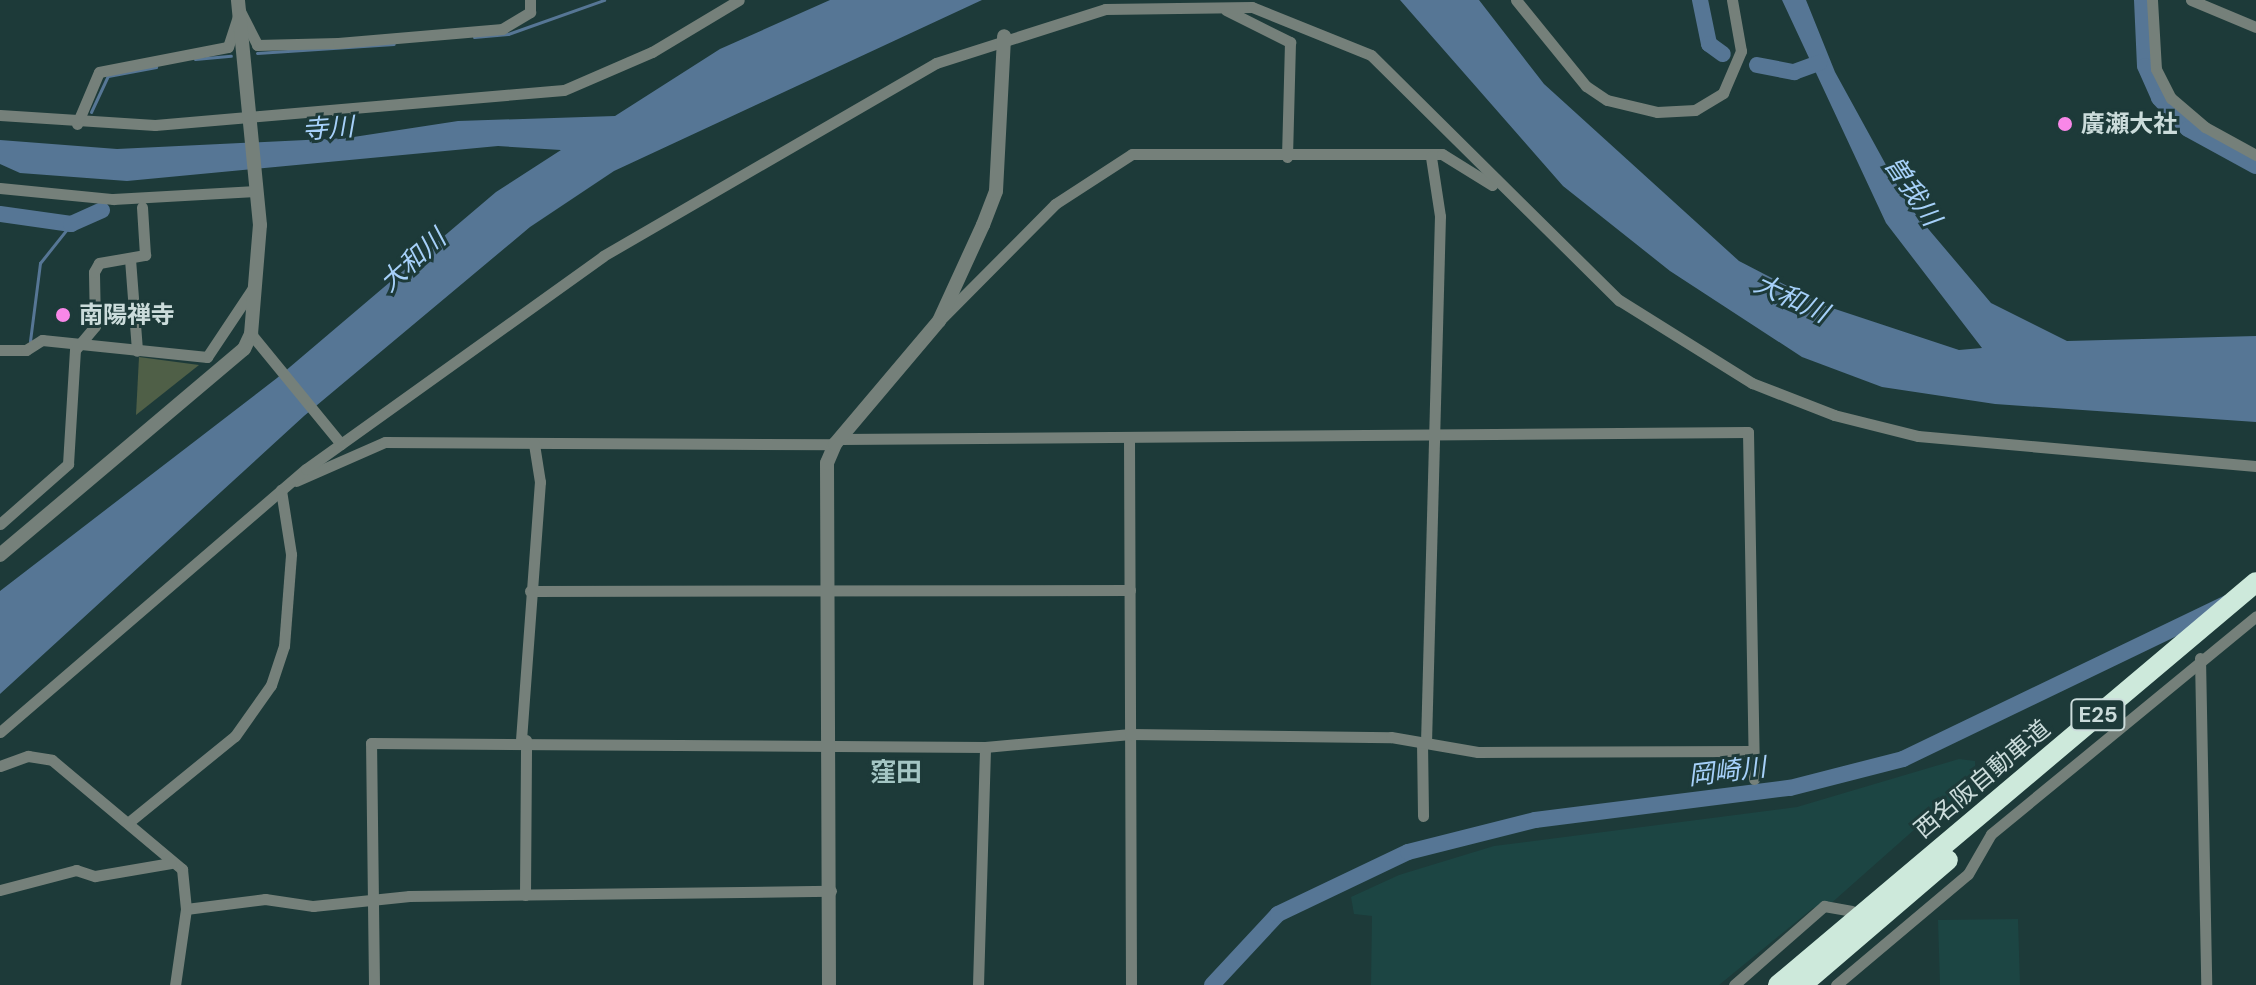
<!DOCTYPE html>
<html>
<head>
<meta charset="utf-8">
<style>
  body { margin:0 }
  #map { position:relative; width:2256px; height:985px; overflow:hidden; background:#1d3a39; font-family:"DM Sans","Noto Sans JP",sans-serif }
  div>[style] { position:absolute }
  .built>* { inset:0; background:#1c4543 }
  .green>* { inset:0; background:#4f5f47 }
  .water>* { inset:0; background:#567695 }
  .stream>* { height:3px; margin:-1.5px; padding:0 1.5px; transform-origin:1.5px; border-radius:1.5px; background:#567695 }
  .river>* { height:16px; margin:-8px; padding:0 8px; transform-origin:8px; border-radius:8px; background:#567695 }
  .minor>* { height:11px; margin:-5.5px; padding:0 5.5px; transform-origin:5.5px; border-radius:5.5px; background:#75807a }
  .tertiary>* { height:14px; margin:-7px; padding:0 7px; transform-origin:7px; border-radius:7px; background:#75807a }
  .motorway>* { height:20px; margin:-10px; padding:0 10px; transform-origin:10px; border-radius:10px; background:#cde9db }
  .dots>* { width:22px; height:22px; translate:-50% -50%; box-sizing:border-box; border:4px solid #1d3a39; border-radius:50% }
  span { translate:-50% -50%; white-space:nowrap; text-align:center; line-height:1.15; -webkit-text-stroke:6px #1d3a39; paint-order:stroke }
  .shield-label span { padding:2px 6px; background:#1d3a39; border:2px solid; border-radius:6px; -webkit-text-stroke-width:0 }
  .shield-label { font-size:22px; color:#cbdcdb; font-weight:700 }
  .poi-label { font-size:24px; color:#cbdcdb; font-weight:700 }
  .left { translate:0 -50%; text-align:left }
  .street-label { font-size:24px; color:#cbdcdb }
  .water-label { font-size:26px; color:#a6d0f9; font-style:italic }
  .neighbourhood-label { font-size:26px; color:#a4c6c4; font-weight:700 }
</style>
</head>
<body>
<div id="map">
  <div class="built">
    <i style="clip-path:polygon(1959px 759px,1975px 761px,1976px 794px,1963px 807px,1933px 813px,1828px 906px,1813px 908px,1719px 985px,1371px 985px,1372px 916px,1354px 914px,1351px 897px,1399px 875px,1494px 846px,1797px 807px)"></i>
    <i style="clip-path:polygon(2018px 919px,2020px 985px,1940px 985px,1938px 920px)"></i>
  </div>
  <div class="green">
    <i style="clip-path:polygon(139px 357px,199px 365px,136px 415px)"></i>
  </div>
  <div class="water">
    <i style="clip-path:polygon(830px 0,982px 0,614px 171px,530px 227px,304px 416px,0 694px,0 591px,277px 378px,496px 192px,561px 150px,498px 146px,127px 181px,20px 173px,0 164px,0 140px,117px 149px,347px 138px,458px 121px,615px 116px,720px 49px)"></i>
    <i style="clip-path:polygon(1400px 0,1479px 0,1544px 84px,1739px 261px,1826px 306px,1959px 350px,1982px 348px,1886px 223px,1782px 0,1806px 0,1835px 72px,1908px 205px,1991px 303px,2067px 341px,2256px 336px,2256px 422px,1995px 404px,1882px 387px,1802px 357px,1670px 271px,1563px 186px)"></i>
  </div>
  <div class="stream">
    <i style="left:474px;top:37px;width:34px;rotate:-5deg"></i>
    <i style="left:508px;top:34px;width:102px;rotate:-19.5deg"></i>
    <i style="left:257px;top:53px;width:137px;rotate:-3.8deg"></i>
    <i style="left:195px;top:59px;width:36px;rotate:-5deg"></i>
    <i style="left:91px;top:112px;width:40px;rotate:-65deg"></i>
    <i style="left:108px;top:76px;width:49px;rotate:-10.6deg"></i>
    <i style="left:30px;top:341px;width:79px;rotate:-82.7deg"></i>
    <i style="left:40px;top:263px;width:50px;rotate:-51.5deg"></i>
  </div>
  <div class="river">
    <i style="left:1700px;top:0;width:45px;rotate:78.4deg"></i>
    <i style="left:1709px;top:44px;width:17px;rotate:36deg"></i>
    <i style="left:2142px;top:0;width:66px;rotate:87.4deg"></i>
    <i style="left:2145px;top:66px;width:35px;rotate:66deg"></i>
    <i style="left:2159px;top:98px;width:42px;rotate:46.9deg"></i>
    <i style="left:2188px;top:129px;width:77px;rotate:28.6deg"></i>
    <i style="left:1757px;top:65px;width:38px;rotate:11deg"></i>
    <i style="left:1794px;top:72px;width:27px;rotate:-20deg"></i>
    <i style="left:0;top:214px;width:72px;rotate:8deg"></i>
    <i style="left:71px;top:224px;width:34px;rotate:-24deg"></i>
    <i style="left:1212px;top:985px;width:97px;rotate:-47.1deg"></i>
    <i style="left:1278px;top:914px;width:144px;rotate:-25.5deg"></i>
    <i style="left:1408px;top:852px;width:131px;rotate:-14.1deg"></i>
    <i style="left:1535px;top:820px;width:257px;rotate:-7.2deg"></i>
    <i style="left:1790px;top:788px;width:117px;rotate:-14.4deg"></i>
    <i style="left:1903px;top:759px;width:360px;rotate:-25.7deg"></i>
  </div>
  <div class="minor">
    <i style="left:1516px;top:0;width:111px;rotate:50.9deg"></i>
    <i style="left:1586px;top:86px;width:25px;rotate:34deg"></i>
    <i style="left:1607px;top:100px;width:51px;rotate:13.5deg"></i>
    <i style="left:1657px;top:112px;width:38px;rotate:-3deg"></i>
    <i style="left:1695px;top:110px;width:33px;rotate:-31deg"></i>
    <i style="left:1723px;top:93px;width:46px;rotate:-66.8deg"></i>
    <i style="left:1741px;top:51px;width:52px;rotate:-100deg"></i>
    <i style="left:2152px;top:0;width:69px;rotate:86.7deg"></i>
    <i style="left:2156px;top:69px;width:33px;rotate:63deg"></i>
    <i style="left:2171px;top:98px;width:45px;rotate:40.5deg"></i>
    <i style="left:2205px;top:127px;width:58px;rotate:28.8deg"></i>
    <i style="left:2191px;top:0;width:70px;rotate:22.6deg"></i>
    <i style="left:1226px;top:10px;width:72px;rotate:26.6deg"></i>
    <i style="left:1290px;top:42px;width:115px;rotate:91.5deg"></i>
    <i style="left:0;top:115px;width:155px;rotate:3.7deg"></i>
    <i style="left:155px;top:125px;width:410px;rotate:-4.9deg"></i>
    <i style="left:564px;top:90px;width:96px;rotate:-23.4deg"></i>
    <i style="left:652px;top:52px;width:101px;rotate:-30.9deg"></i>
    <i style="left:77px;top:124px;width:56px;rotate:-67.1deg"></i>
    <i style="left:99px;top:72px;width:131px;rotate:-11deg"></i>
    <i style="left:228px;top:47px;width:38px;rotate:-72deg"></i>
    <i style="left:240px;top:11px;width:38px;rotate:63deg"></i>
    <i style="left:257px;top:45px;width:81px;rotate:-1.4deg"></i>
    <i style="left:338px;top:43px;width:165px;rotate:-4.9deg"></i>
    <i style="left:502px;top:29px;width:33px;rotate:-31deg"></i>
    <i style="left:530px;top:12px;width:12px;rotate:-90deg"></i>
    <i style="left:0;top:188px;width:114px;rotate:5.6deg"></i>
    <i style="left:113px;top:199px;width:144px;rotate:-3.2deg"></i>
    <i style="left:130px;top:259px;width:92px;rotate:85.6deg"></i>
    <i style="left:939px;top:321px;width:165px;rotate:-45.2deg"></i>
    <i style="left:1055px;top:204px;width:92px;rotate:-33deg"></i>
    <i style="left:1132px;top:154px;width:310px"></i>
    <i style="left:1442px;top:154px;width:59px;rotate:31.8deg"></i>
    <i style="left:251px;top:334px;width:142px;rotate:50.7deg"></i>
    <i style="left:0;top:350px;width:26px"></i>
    <i style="left:26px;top:350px;width:19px;rotate:-32deg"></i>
    <i style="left:42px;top:340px;width:166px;rotate:5.9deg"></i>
    <i style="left:207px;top:357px;width:87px;rotate:-56.3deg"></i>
    <i style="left:1129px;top:438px;width:547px;rotate:89.79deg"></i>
    <i style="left:840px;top:439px;width:908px;rotate:-0.44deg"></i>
    <i style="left:1748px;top:432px;width:347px;rotate:89deg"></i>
    <i style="left:296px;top:481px;width:97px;rotate:-23.7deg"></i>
    <i style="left:385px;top:442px;width:450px;rotate:0.3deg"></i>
    <i style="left:0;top:524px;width:91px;rotate:-41.4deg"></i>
    <i style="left:68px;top:464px;width:114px;rotate:-86.5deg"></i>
    <i style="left:75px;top:350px;width:31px;rotate:-50deg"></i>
    <i style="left:95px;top:326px;width:54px;rotate:-91.1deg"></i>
    <i style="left:94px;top:272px;width:10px;rotate:-61deg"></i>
    <i style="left:99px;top:263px;width:47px;rotate:-9.9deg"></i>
    <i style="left:145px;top:255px;width:48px;rotate:-93.6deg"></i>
    <i style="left:530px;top:591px;width:600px;rotate:-0.1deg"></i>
    <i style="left:2200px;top:658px;width:327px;rotate:88.9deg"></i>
    <i style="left:0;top:732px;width:403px;rotate:-40.7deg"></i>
    <i style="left:306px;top:469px;width:365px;rotate:-35.6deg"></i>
    <i style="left:603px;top:256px;width:385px;rotate:-30.1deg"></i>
    <i style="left:936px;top:63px;width:177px;rotate:-17.7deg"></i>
    <i style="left:1105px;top:9px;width:147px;rotate:-0.8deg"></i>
    <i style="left:1252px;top:7px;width:128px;rotate:22deg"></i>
    <i style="left:1371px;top:55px;width:349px;rotate:44.7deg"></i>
    <i style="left:1619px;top:300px;width:157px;rotate:32deg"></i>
    <i style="left:1752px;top:383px;width:88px;rotate:21.3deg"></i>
    <i style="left:1834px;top:415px;width:87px;rotate:14deg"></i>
    <i style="left:1918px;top:436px;width:339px;rotate:5.1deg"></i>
    <i style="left:521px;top:740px;width:259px;rotate:-85.8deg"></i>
    <i style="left:540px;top:482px;width:39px;rotate:-99deg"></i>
    <i style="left:1422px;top:742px;width:74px;rotate:89.2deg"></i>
    <i style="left:1426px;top:743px;width:527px;rotate:-88.48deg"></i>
    <i style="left:1440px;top:216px;width:60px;rotate:-98.7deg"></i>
    <i style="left:0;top:766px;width:30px;rotate:-20deg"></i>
    <i style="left:28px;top:756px;width:24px;rotate:9deg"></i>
    <i style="left:52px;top:760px;width:170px;rotate:40deg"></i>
    <i style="left:182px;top:869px;width:40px;rotate:84.3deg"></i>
    <i style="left:186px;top:909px;width:77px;rotate:98.2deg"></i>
    <i style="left:129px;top:822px;width:136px;rotate:-39.1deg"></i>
    <i style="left:235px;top:736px;width:62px;rotate:-54.8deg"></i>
    <i style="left:271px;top:685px;width:41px;rotate:-71.6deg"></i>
    <i style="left:284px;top:646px;width:92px;rotate:-85.6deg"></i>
    <i style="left:291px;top:554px;width:65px;rotate:-98.9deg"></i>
    <i style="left:0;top:890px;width:79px;rotate:-14.7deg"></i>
    <i style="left:76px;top:870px;width:20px;rotate:18deg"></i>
    <i style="left:95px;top:876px;width:77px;rotate:-9.7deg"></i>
    <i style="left:525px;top:895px;width:155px;rotate:-89.6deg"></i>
    <i style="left:186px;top:909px;width:80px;rotate:-7.2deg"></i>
    <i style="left:265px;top:899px;width:49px;rotate:8.3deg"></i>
    <i style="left:313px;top:906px;width:97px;rotate:-5.9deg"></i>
    <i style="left:409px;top:896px;width:422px;rotate:-0.7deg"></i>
    <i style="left:374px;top:985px;width:242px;rotate:-90.7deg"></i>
    <i style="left:371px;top:743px;width:614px;rotate:0.37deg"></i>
    <i style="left:985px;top:747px;width:146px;rotate:-5.1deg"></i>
    <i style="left:1130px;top:734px;width:261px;rotate:0.7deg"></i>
    <i style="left:1391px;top:737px;width:88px;rotate:9.8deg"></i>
    <i style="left:1478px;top:752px;width:275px;rotate:-0.2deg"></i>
    <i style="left:978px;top:985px;width:238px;rotate:-88.3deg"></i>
    <i style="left:1734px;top:985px;width:120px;rotate:-41.3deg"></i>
    <i style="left:1824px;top:906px;width:28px;rotate:10deg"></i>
    <i style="left:1836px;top:985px;width:172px;rotate:-40.1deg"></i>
    <i style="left:1968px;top:874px;width:46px;rotate:-60.1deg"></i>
    <i style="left:1991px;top:834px;width:343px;rotate:-39.4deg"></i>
  </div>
  <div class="tertiary">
    <i style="left:0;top:555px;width:319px;rotate:-40.2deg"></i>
    <i style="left:244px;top:349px;width:17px;rotate:-65deg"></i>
    <i style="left:251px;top:334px;width:109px;rotate:-85.3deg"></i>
    <i style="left:260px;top:225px;width:226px;rotate:-95.6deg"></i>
    <i style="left:829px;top:985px;width:522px;rotate:-90.22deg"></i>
    <i style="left:827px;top:463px;width:21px;rotate:-67deg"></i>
    <i style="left:835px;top:444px;width:161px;rotate:-49.8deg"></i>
    <i style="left:939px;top:321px;width:106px;rotate:-65.4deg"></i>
    <i style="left:983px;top:225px;width:36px;rotate:-69deg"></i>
    <i style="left:996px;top:191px;width:155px;rotate:-87deg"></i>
  </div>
  <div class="motorway">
    <i style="left:1778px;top:985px;width:625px;rotate:-40.13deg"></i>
    <i style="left:1802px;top:985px;width:192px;rotate:-40.6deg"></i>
  </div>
  <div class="dots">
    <i style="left:2065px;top:124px;background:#f987e8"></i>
    <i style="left:63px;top:315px;background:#f987e8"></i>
  </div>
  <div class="shield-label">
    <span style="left:2098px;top:715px">E25</span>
  </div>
  <div class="poi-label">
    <span class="left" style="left:2081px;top:124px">廣瀬大社</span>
    <span class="left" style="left:79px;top:315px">南陽禅寺</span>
  </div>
  <div class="street-label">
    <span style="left:1982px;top:779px;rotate:-40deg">西名阪自動車道</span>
  </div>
  <div class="water-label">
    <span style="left:328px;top:129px;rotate:-4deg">寺川</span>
    <span style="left:1912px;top:191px;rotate:56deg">曽我川</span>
    <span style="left:413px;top:261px;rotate:-42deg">大和川</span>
    <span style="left:1791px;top:299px;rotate:25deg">大和川</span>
    <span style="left:1727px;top:772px;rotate:-7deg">岡崎川</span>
  </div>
  <div class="neighbourhood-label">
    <span style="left:896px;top:773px">窪田</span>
  </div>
</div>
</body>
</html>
